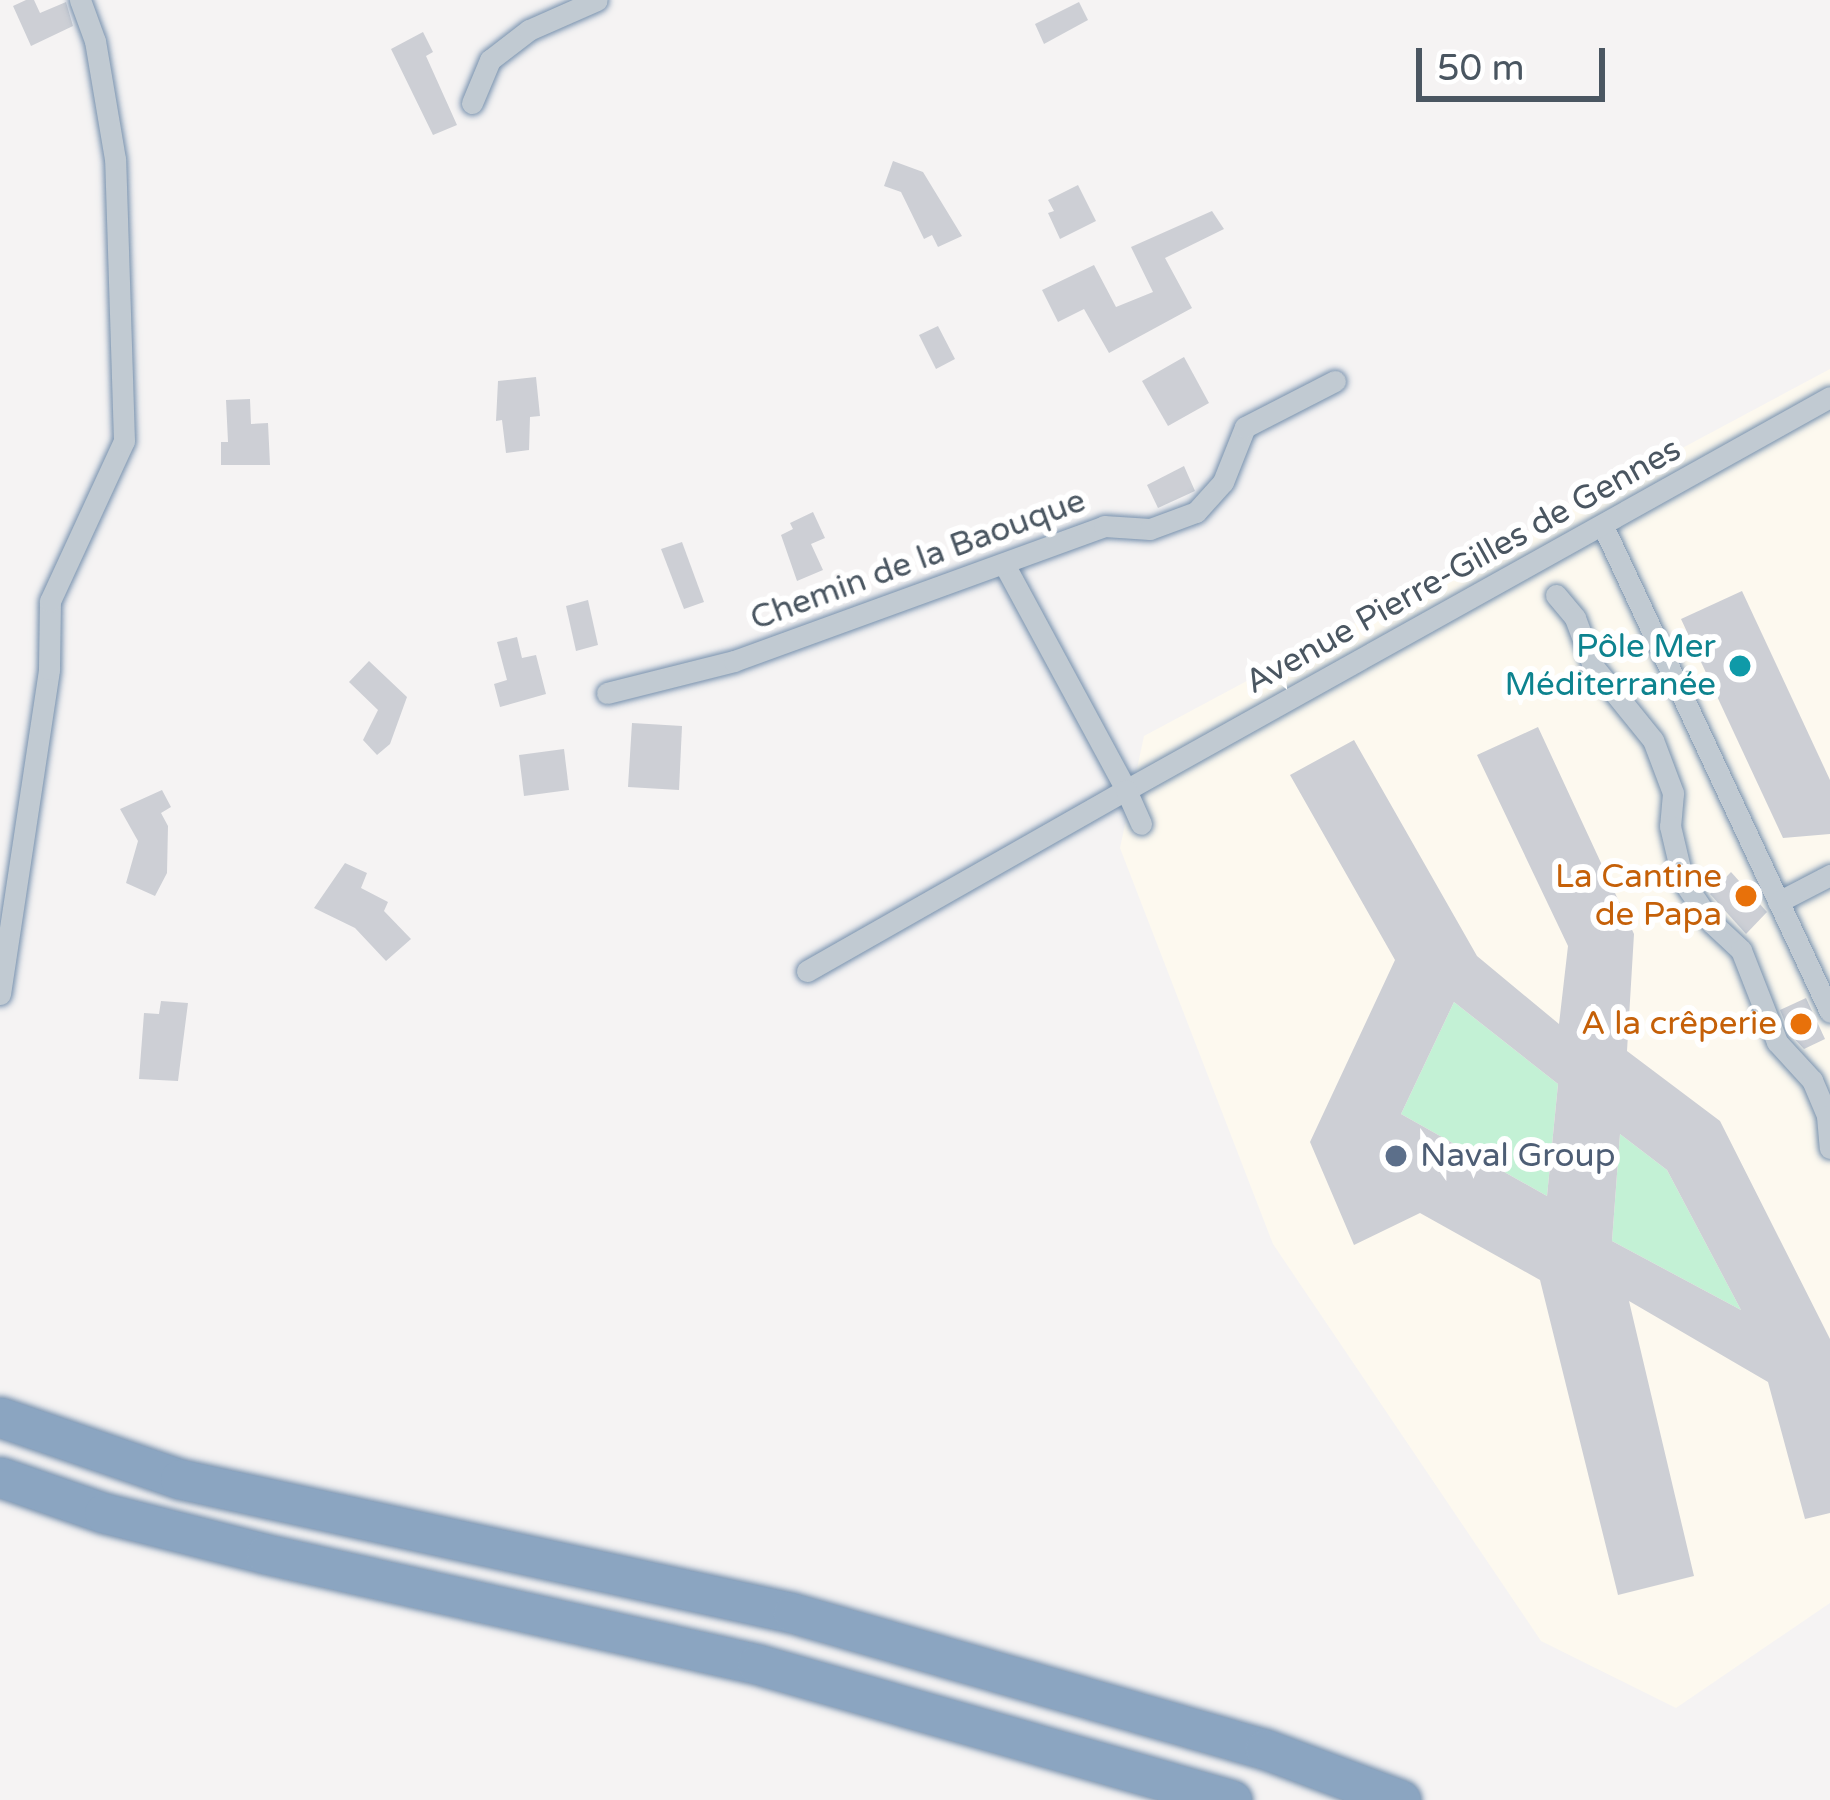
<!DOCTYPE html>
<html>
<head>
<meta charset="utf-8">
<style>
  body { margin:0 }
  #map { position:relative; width:1830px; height:1800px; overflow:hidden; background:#f5f3f3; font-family:"Varela Round",sans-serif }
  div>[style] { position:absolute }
  .commercial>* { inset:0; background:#fdf9ef }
  .green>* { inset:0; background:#c3f1d5 }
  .building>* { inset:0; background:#cdcfd5 }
  .roads { filter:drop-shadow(0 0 3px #7690ad) drop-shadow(0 0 3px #7690ad) }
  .street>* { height:21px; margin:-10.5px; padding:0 10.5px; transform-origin:10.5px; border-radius:10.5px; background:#c1cad2 }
  .highway>* { height:39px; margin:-19.5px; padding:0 19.5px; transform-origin:19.5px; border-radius:19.5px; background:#8ba5c1 }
  .dots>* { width:33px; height:33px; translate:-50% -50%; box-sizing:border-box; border:6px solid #fff; border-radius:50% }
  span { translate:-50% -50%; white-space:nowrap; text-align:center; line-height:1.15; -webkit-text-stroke:12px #fff; paint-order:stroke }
  .street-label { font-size:33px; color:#4a5661 }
  .culture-label { font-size:33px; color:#0d838f }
  .right { translate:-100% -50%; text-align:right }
  .food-label { font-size:33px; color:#c56008 }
  .service-label { font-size:33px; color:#4e5e75 }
  .left { translate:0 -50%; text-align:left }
  .scale { position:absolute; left:1416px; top:48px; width:189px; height:54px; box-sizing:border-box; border:6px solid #4a5661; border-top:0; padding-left:15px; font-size:36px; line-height:42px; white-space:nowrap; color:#4a5661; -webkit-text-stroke:9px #fff; paint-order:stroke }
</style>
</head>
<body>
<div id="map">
  <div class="commercial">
    <i style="clip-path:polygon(1830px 369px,1830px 1603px,1676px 1708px,1541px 1641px,1273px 1244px,1120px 848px,1144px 736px)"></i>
  </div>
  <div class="green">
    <i style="clip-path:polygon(1454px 1002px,1558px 1084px,1547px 1196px,1401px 1114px)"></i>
    <i style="clip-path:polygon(1620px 1134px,1667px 1170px,1741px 1310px,1612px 1241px)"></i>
  </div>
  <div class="building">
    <i style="clip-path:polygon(26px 0,34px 0,40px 13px,66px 2px,73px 26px,31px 46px,13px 6px)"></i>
    <i style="clip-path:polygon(1079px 2px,1088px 20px,1044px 44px,1035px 24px)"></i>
    <i style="clip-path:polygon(423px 32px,433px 52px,426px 56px,457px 125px,433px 135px,391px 49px)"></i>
    <i style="clip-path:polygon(893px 161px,923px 172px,962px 236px,938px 247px,932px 235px,924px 239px,901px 192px,884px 186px)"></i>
    <i style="clip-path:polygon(1078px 185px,1096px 221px,1060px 239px,1048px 213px,1054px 211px,1048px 200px)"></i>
    <i style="clip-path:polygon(1212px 211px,1224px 229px,1165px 258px,1192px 308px,1109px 353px,1084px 309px,1058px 322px,1042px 290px,1094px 265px,1116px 307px,1153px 292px,1131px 247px)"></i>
    <i style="clip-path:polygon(938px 326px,955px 359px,936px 369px,919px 335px)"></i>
    <i style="clip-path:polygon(1184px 357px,1209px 403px,1168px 426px,1142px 381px)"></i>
    <i style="clip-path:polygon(536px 377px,540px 416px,530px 417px,529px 450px,506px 453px,502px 420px,496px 421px,498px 381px)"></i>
    <i style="clip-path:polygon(250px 399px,251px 424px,268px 423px,270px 465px,221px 465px,221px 442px,228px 442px,226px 400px)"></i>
    <i style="clip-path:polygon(1184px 466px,1195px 491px,1158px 508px,1147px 485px)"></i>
    <i style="clip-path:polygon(813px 512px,825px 538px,811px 544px,823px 570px,797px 581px,781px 535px,793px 529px,790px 523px)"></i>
    <i style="clip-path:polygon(682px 542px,704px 602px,684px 609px,661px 549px)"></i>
    <i style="clip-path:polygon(1742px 591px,1830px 780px,1830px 834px,1783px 838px,1681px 619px)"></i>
    <i style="clip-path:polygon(588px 600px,598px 645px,576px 651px,566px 606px)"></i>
    <i style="clip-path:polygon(517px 637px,522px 658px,536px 655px,546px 694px,500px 707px,494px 684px,507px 680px,497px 642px)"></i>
    <i style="clip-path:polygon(369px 661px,407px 697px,390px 744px,377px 755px,363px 740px,378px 710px,349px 682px)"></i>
    <i style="clip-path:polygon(632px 723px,682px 726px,679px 790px,628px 787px)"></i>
    <i style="clip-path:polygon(evenodd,1538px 727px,1634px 934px,1627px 1051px,1720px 1121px,1830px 1339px,1830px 1513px,1805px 1519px,1768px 1382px,1629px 1301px,1694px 1576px,1618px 1595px,1540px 1280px,1420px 1213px,1354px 1245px,1310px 1142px,1395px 960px,1290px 775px,1354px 740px,1477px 956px,1559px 1024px,1568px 946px,1477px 755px,1538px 727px,1454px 1002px,1558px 1084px,1547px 1196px,1401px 1114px,1454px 1002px,1538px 727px,1620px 1134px,1667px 1170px,1741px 1310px,1612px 1241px,1620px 1134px)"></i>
    <i style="clip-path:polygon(564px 749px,569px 790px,524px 796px,519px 755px)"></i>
    <i style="clip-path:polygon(162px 790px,171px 807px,161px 813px,168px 826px,167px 873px,155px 896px,126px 883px,138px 841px,120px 809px)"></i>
    <i style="clip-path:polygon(345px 863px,367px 873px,361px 888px,388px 902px,384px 911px,411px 939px,386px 961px,355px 928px,314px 908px)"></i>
    <i style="clip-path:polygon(1731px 872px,1767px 912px,1746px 934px,1710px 894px)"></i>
    <i style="clip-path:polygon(1806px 998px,1825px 1039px,1804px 1049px,1790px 1034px,1780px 1010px)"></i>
    <i style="clip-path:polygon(161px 1001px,188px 1003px,178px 1081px,139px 1079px,144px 1013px,159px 1014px)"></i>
  </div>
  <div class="roads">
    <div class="street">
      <i style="left:472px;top:103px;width:47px;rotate:-67.3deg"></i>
      <i style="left:490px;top:60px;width:49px;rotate:-37.6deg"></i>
      <i style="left:529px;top:30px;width:74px;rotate:-23.8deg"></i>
      <i style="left:1603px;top:526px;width:536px;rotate:64.96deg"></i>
      <i style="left:1004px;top:564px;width:257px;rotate:61.6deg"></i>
      <i style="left:1126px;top:790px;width:806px;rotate:-29.17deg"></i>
      <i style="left:1556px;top:595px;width:30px;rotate:50deg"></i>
      <i style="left:1575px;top:618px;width:51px;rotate:69.4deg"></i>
      <i style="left:1593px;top:666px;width:95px;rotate:51deg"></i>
      <i style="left:1653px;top:740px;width:57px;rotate:69.3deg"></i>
      <i style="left:1673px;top:793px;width:33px;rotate:95deg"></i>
      <i style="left:1670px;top:826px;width:57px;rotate:76.7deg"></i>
      <i style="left:1683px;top:881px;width:50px;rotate:55.7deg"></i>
      <i style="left:1711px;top:922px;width:41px;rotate:43deg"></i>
      <i style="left:1741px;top:950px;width:99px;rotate:68.6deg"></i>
      <i style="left:1777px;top:1042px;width:52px;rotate:47.4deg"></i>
      <i style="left:1812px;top:1080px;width:39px;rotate:67deg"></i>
      <i style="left:1827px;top:1116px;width:32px;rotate:85deg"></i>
      <i style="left:607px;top:693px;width:131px;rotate:-14.1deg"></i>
      <i style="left:734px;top:661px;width:394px;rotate:-20deg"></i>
      <i style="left:1104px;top:526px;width:46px;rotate:3.7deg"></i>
      <i style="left:1150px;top:529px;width:49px;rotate:-20.3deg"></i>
      <i style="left:1196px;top:512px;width:40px;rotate:-48deg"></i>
      <i style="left:1223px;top:482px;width:59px;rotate:-68.2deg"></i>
      <i style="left:1245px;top:427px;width:101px;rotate:-27.1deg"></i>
      <i style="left:1778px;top:902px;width:59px;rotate:-27.4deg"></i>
      <i style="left:807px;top:971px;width:367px;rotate:-29.6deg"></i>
      <i style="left:1126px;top:790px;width:37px;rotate:66deg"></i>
      <i style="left:0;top:994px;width:329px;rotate:-81.4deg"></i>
      <i style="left:49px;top:669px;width:68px;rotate:-89.2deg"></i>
      <i style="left:50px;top:601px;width:176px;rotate:-65.2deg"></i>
      <i style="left:124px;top:441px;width:282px;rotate:-91.8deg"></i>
      <i style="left:115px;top:159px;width:120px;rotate:-99.6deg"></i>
      <i style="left:95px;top:41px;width:44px;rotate:-110.1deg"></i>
    </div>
    <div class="highway">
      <i style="left:0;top:1417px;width:190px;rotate:19deg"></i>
      <i style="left:180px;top:1479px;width:627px;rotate:12.33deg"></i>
      <i style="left:793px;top:1613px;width:491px;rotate:16.1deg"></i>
      <i style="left:1265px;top:1749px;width:145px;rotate:20.6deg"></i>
      <i style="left:0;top:1477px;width:110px;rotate:19.1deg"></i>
      <i style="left:104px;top:1513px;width:167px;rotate:14.2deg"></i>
      <i style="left:266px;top:1554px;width:503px;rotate:12.63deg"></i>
      <i style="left:757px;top:1664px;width:494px;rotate:16deg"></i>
    </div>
  </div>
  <div class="dots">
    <i style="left:1740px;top:666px;background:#0f9aa8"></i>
    <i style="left:1746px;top:896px;background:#e8710a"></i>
    <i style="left:1801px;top:1024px;background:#e8710a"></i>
    <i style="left:1396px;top:1156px;background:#5c6f8a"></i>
  </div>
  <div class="street-label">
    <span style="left:918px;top:560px;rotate:-20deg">Chemin de la Baouque</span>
    <span style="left:1463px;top:566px;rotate:-29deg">Avenue Pierre-Gilles de Gennes</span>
  </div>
  <div class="culture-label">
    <span class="right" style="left:1716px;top:666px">Pôle Mer<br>Méditerranée</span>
  </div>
  <div class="food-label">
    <span class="right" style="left:1722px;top:896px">La Cantine<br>de Papa</span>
    <span class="right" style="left:1777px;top:1024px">A la crêperie</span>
  </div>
  <div class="service-label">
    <span class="left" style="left:1420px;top:1156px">Naval Group</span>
  </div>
  <div class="scale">50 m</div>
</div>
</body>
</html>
